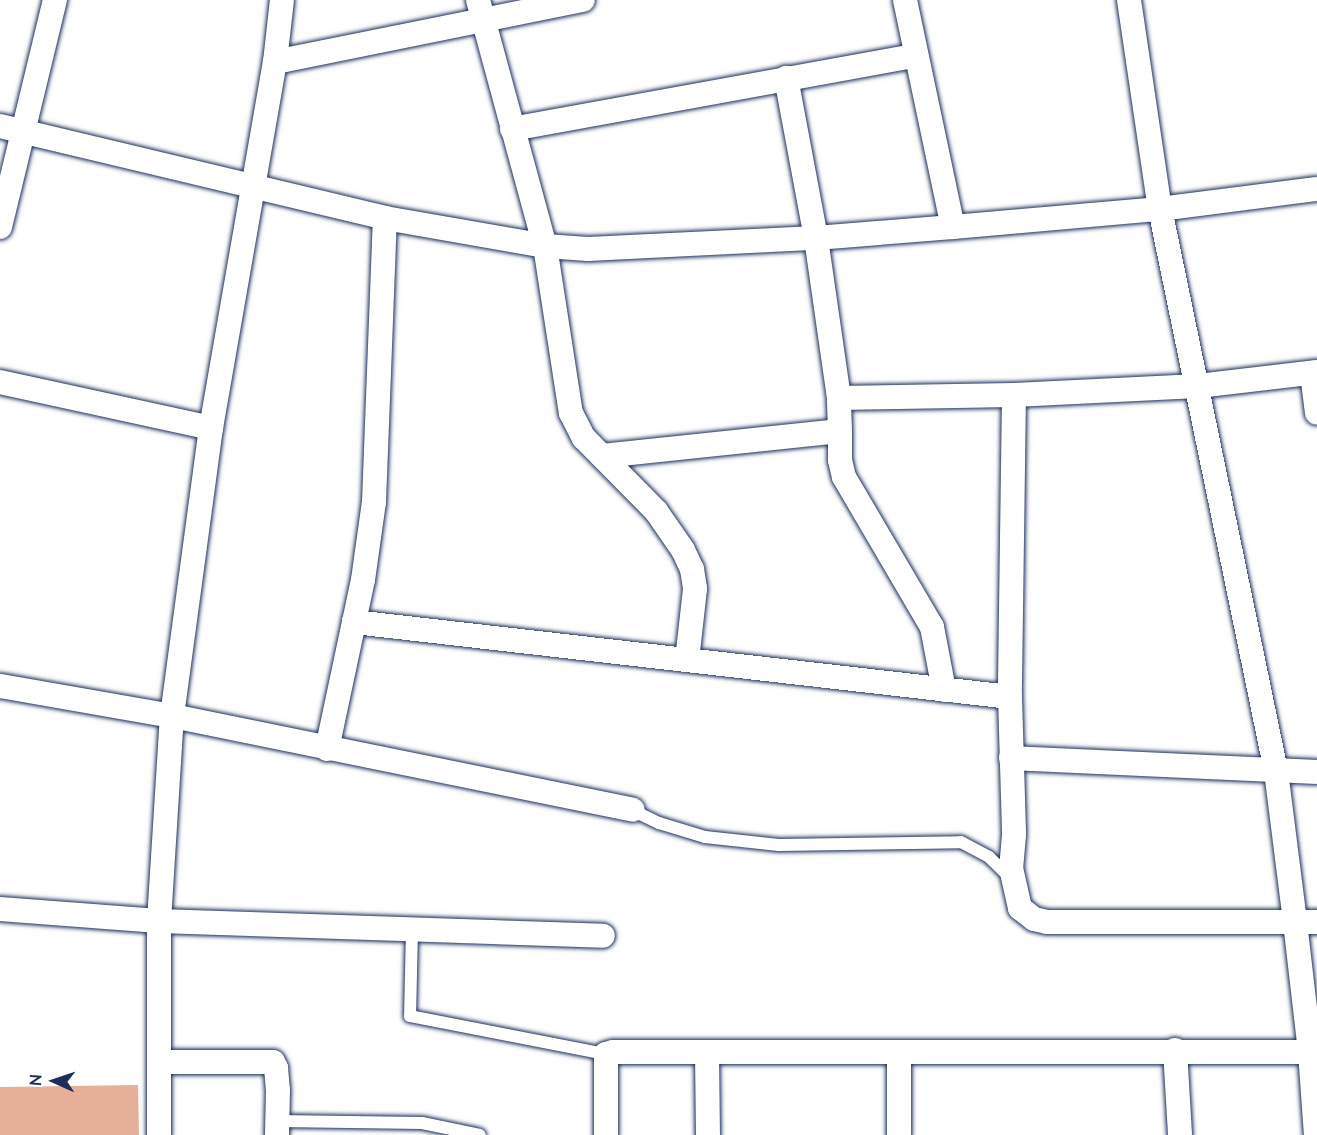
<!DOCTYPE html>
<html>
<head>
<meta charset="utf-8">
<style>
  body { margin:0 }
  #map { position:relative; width:1317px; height:1135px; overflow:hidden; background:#fff; font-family:"Architects Daughter",sans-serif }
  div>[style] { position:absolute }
  .building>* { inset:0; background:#e5af9a }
  .roads { filter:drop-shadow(0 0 2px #1b2f5e) drop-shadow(0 0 2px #1b2f5e) }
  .lane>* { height:12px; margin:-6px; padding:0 6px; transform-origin:6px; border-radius:6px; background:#fff }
  .street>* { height:24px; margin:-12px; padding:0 12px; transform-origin:12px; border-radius:12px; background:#fff }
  span { translate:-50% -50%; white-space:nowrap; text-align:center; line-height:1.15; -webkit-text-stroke:4.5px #fff; paint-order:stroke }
  .north { position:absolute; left:24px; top:1051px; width:60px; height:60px; -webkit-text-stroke:4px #fff; paint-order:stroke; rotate:273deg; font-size:16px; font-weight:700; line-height:24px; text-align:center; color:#1b2f5e }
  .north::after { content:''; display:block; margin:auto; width:21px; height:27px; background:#1b2f5e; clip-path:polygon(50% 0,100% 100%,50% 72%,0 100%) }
</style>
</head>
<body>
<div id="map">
  <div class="building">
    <i style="clip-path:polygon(138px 1085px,139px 1135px,0 1135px,0 1087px)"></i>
  </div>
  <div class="roads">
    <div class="lane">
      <i style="left:632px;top:810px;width:30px;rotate:26deg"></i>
      <i style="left:659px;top:823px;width:48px;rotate:16.9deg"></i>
      <i style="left:705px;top:837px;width:74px;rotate:6.2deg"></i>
      <i style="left:779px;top:845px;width:182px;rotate:-0.9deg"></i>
      <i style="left:961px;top:842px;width:32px;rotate:28deg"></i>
      <i style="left:989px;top:857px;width:30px;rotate:44deg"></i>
      <i style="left:412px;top:930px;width:86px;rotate:91.3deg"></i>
      <i style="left:410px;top:1016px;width:200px;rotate:11deg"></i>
      <i style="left:277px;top:1121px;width:145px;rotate:0.8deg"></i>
      <i style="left:422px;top:1123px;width:59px;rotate:11.7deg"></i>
    </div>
    <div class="street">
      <i style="left:478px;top:0;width:255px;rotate:74.8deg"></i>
      <i style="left:545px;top:246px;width:169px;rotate:81.2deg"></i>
      <i style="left:571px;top:413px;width:28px;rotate:63deg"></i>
      <i style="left:584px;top:438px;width:103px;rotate:45.4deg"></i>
      <i style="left:656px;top:511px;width:47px;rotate:55.3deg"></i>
      <i style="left:683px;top:550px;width:21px;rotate:65deg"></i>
      <i style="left:692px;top:569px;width:20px;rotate:81deg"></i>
      <i style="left:695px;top:589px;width:71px;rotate:96.4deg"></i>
      <i style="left:905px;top:0;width:232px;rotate:78.1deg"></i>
      <i style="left:1129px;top:0;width:211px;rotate:81.6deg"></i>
      <i style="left:1160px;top:209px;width:574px;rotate:78.34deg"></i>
      <i style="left:1276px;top:771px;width:152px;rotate:82.8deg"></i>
      <i style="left:1295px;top:922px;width:22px"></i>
      <i style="left:275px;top:62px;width:314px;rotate:-11.4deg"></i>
      <i style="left:0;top:126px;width:396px;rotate:13.4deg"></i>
      <i style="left:385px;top:218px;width:162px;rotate:9.9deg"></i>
      <i style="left:545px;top:246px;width:43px;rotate:4deg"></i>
      <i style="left:588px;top:249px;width:228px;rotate:-2.8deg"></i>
      <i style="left:816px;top:238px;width:137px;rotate:-4.6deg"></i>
      <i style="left:953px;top:227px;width:208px;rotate:-5deg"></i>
      <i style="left:1160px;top:209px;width:158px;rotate:-7.3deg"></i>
      <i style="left:512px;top:129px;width:410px;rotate:-10.3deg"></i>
      <i style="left:0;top:227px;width:234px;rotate:-76.4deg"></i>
      <i style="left:1312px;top:373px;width:40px;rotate:82.9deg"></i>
      <i style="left:0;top:382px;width:216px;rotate:12.3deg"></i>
      <i style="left:1014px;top:395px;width:302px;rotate:90.8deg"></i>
      <i style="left:1010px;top:697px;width:138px;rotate:88.3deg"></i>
      <i style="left:1014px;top:835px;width:33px;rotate:95deg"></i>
      <i style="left:1011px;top:868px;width:41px;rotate:77.3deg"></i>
      <i style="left:1020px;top:908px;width:18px;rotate:38deg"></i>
      <i style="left:1034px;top:919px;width:13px;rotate:13deg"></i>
      <i style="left:1047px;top:922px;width:248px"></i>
      <i style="left:1295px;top:922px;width:131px;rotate:83.4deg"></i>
      <i style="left:1310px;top:1052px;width:83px;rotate:85.9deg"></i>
      <i style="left:839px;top:398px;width:175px;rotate:-1deg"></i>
      <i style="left:1014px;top:395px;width:184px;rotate:-2.8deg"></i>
      <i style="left:1198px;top:386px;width:120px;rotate:-6.7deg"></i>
      <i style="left:840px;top:431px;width:29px;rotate:90deg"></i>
      <i style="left:840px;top:460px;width:17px;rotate:77deg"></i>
      <i style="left:844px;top:477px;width:174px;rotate:59.6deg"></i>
      <i style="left:932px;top:627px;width:64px;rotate:79.2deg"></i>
      <i style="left:602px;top:456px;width:239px;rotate:-6deg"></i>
      <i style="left:840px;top:431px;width:33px;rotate:-92deg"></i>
      <i style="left:839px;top:398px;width:162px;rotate:-98.2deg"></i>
      <i style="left:816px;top:238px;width:163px;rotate:-100.6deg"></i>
      <i style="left:354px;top:622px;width:660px;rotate:6.52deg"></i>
      <i style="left:0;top:686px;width:175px;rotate:9.9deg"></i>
      <i style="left:172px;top:716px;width:470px;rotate:11.5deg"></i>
      <i style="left:327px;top:749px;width:173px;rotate:-78deg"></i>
      <i style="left:363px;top:580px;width:79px;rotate:-82deg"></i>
      <i style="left:374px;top:502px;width:284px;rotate:-87.8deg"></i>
      <i style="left:1011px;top:758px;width:306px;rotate:2.6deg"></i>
      <i style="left:0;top:909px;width:159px;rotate:4.3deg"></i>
      <i style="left:159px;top:921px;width:444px;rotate:1.9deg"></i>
      <i style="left:1175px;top:1050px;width:85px;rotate:86.6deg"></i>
      <i style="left:707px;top:1054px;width:81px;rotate:89.3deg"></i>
      <i style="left:160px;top:1062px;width:113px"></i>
      <i style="left:273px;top:1062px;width:7px;rotate:63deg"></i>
      <i style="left:276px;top:1068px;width:22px;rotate:85deg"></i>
      <i style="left:278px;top:1090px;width:45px;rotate:91.3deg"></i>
      <i style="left:159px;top:1135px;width:214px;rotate:-90deg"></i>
      <i style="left:159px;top:921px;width:205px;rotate:-86.4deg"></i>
      <i style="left:172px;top:716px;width:291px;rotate:-82.3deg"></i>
      <i style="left:211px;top:428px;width:372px;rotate:-80.1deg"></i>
      <i style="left:275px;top:62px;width:62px;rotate:-83.6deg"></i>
      <i style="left:606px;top:1135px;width:81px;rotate:-90deg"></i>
      <i style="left:606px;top:1054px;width:7px;rotate:-16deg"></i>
      <i style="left:613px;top:1052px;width:704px"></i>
      <i style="left:899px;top:1135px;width:82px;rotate:-90deg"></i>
    </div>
  </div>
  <div class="north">N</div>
</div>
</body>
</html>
